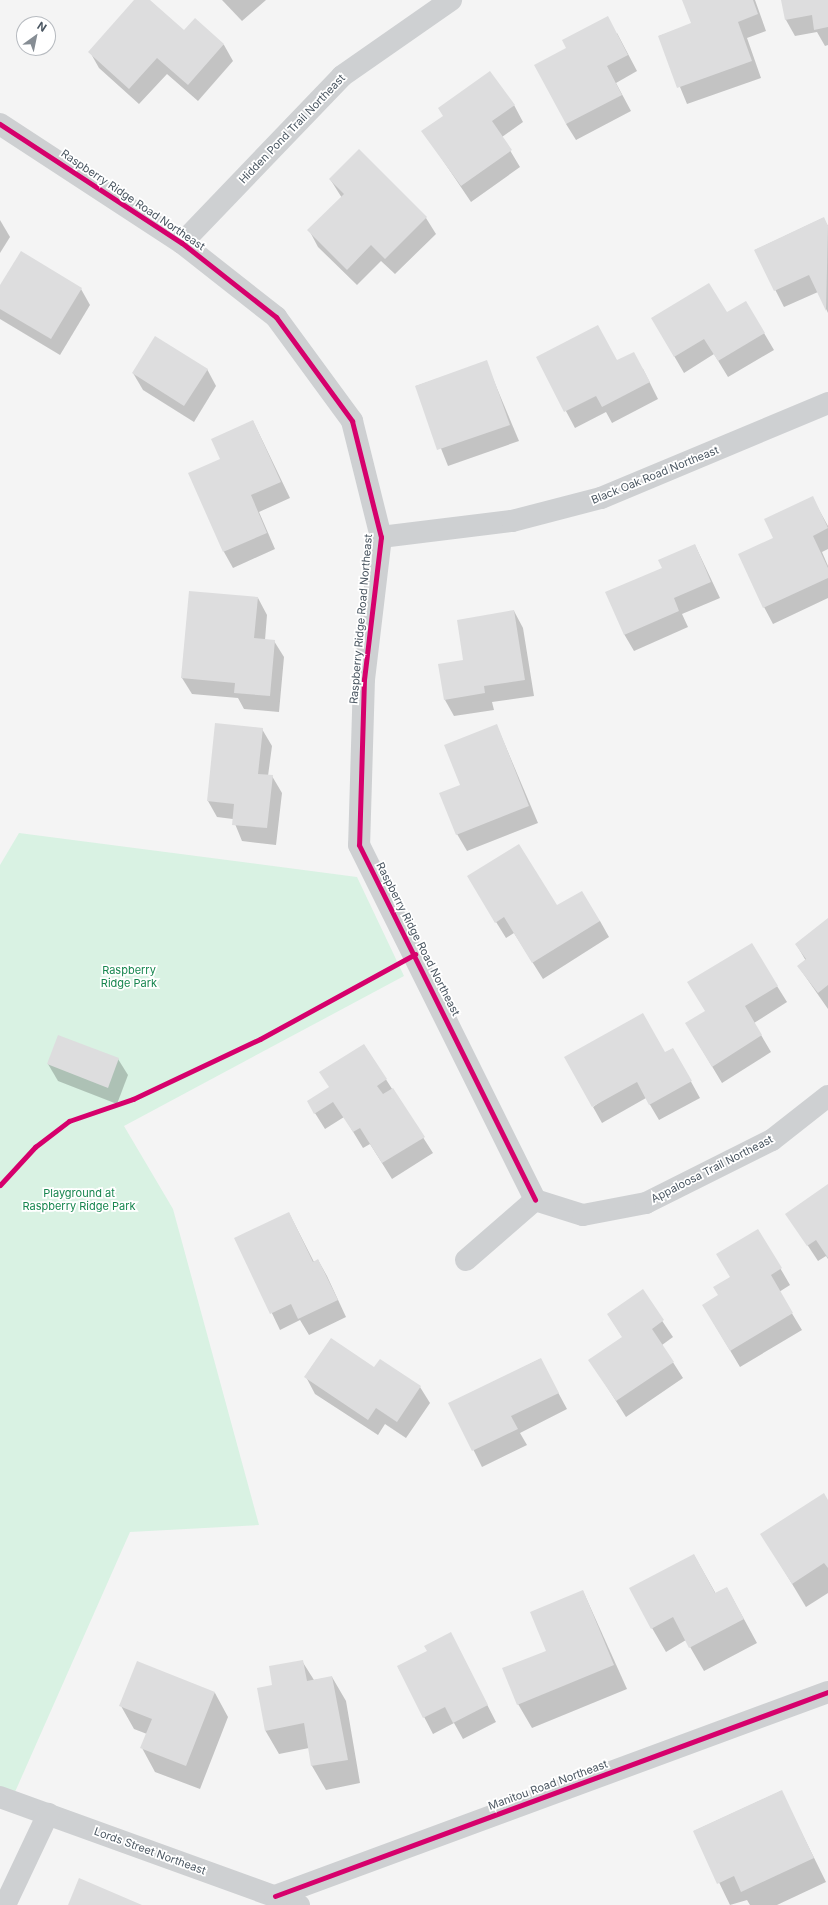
<!DOCTYPE html>
<html>
<head>
<meta charset="utf-8">
<style>
  body { margin:0 }
  #map { position:relative; width:828px; height:1905px; overflow:hidden; background:#f4f4f4; font-family:Inter,sans-serif }
  div>[style] { position:absolute }
  .green>* { inset:0; background:#d9f2e3 }
  .shadow>* { inset:0; background:#0003 }
  .building>* { inset:0; background:#ddddde }
  .street>* { height:22px; margin:-11px; padding:0 11px; transform-origin:11px; border-radius:11px; background:#ced0d2 }
  .cycleway>* { height:5px; margin:-2.5px; padding:0 2.5px; transform-origin:2.5px; border-radius:2.5px; background:#d6006c }
  span { translate:-50% -50%; white-space:nowrap; text-align:center; line-height:1.15; -webkit-text-stroke:3.5px #fff; paint-order:stroke }
  .street-label { font-size:11px; color:#4a5661 }
  .park-label { font-size:11px; color:#17864f }
  .north { position:absolute; left:16px; top:16px; width:40px; height:40px; box-sizing:border-box; background:#fff; border:1px solid #b7bbc0; border-radius:50%; rotate:33deg; font-size:11px; font-weight:700; line-height:16px; text-align:center; color:#4a5661 }
  .north::after { content:''; display:block; margin:auto; width:14px; height:18px; background:#868d94; clip-path:polygon(50% 0,100% 100%,50% 72%,0 100%) }
</style>
</head>
<body>
<div id="map">
  <div class="green">
    <i style="clip-path:polygon(19px 833px,357px 877px,404px 976px,124px 1126px,173px 1209px,259px 1525px,130px 1532px,11px 1801px,0 1797px,0 865px)"></i>
  </div>
  <div class="shadow">
    <i style="clip-path:polygon(135px 0,149px 0,184px 31px,195px 20px,224px 45px,233px 61px,198px 101px,167px 74px,139px 104px,99px 68px,90px 52px)"></i>
    <i style="clip-path:polygon(222px 0,266px 0,242px 21px)"></i>
    <i style="clip-path:polygon(686px 0,755px 0,766px 31px,747px 38px,761px 78px,687px 104px,659px 36px,692px 24px)"></i>
    <i style="clip-path:polygon(782px 0,828px 0,828px 45px,825px 46px,817px 32px,795px 36px,786px 20px)"></i>
    <i style="clip-path:polygon(617px 33px,637px 71px,616px 83px,631px 111px,576px 140px,566px 124px)"></i>
    <i style="clip-path:polygon(514px 105px,523px 122px,502px 137px,520px 167px,471px 202px,423px 131px)"></i>
    <i style="clip-path:polygon(359px 150px,426px 218px,436px 234px,395px 274px,381px 261px,357px 285px,318px 247px,309px 230px,342px 198px,330px 179px)"></i>
    <i style="clip-path:polygon(823px 218px,828px 226px,828px 313px,818px 292px,784px 307px,755px 250px)"></i>
    <i style="clip-path:polygon(0 220px,10px 237px,0 253px)"></i>
    <i style="clip-path:polygon(0 287px,81px 289px,90px 305px,60px 355px,0 319px)"></i>
    <i style="clip-path:polygon(726px 313px,764px 333px,774px 350px,728px 377px,714px 354px,684px 373px,652px 318px)"></i>
    <i style="clip-path:polygon(537px 357px,617px 361px,643px 369px,658px 399px,612px 423px,606px 412px,575px 428px)"></i>
    <i style="clip-path:polygon(486px 362px,519px 441px,448px 466px,416px 386px)"></i>
    <i style="clip-path:polygon(207px 369px,216px 386px,194px 422px,143px 390px,133px 373px)"></i>
    <i style="clip-path:polygon(253px 421px,290px 498px,259px 512px,275px 549px,233px 568px,224px 552px,221px 459px)"></i>
    <i style="clip-path:polygon(812px 497px,828px 526px,828px 549px,822px 552px,828px 566px,828px 598px,773px 624px,764px 607px,774px 538px)"></i>
    <i style="clip-path:polygon(695px 545px,720px 598px,682px 614px,688px 627px,634px 651px,624px 634px,663px 568px)"></i>
    <i style="clip-path:polygon(258px 598px,267px 615px,265px 640px,274px 641px,284px 657px,279px 712px,244px 709px,238px 698px,192px 694px,182px 678px)"></i>
    <i style="clip-path:polygon(514px 611px,523px 628px,534px 696px,492px 702px,494px 710px,454px 716px,445px 700px,464px 661px)"></i>
    <i style="clip-path:polygon(497px 726px,538px 823px,467px 851px,457px 834px)"></i>
    <i style="clip-path:polygon(262px 729px,272px 746px,268px 776px,272px 776px,282px 793px,276px 845px,242px 841px,233px 819px,217px 817px,208px 801px)"></i>
    <i style="clip-path:polygon(478px 893px,557px 907px,600px 921px,609px 937px,543px 979px,514px 933px,506px 938px)"></i>
    <i style="clip-path:polygon(828px 919px,828px 1009px,798px 966px,806px 961px,796px 944px)"></i>
    <i style="clip-path:polygon(777px 986px,787px 1002px,754px 1023px,771px 1052px,722px 1083px,686px 1023px)"></i>
    <i style="clip-path:polygon(364px 1045px,433px 1153px,392px 1179px,370px 1144px,363px 1148px,344px 1117px,325px 1129px,308px 1102px,330px 1088px)"></i>
    <i style="clip-path:polygon(673px 1049px,700px 1098px,659px 1120px,646px 1098px,602px 1123px,593px 1107px)"></i>
    <i style="clip-path:polygon(118px 1059px,128px 1075px,117px 1104px,58px 1081px,48px 1064px)"></i>
    <i style="clip-path:polygon(828px 1186px,828px 1259px,826px 1256px,818px 1261px,787px 1214px)"></i>
    <i style="clip-path:polygon(289px 1213px,314px 1262px,318px 1260px,327px 1276px,346px 1317px,309px 1335px,300px 1320px,280px 1330px,236px 1238px)"></i>
    <i style="clip-path:polygon(758px 1230px,790px 1285px,779px 1292px,802px 1330px,740px 1367px,713px 1322px,719px 1296px)"></i>
    <i style="clip-path:polygon(642px 1291px,673px 1337px,662px 1345px,683px 1378px,626px 1417px,590px 1360px,623px 1338px,608px 1314px)"></i>
    <i style="clip-path:polygon(540px 1359px,567px 1409px,520px 1433px,527px 1445px,482px 1467px,450px 1403px)"></i>
    <i style="clip-path:polygon(375px 1369px,420px 1387px,430px 1403px,406px 1438px,385px 1424px,378px 1435px,315px 1394px,306px 1377px)"></i>
    <i style="clip-path:polygon(828px 1502px,828px 1593px,806px 1607px,762px 1534px)"></i>
    <i style="clip-path:polygon(694px 1555px,716px 1594px,727px 1588px,757px 1643px,704px 1671px,686px 1640px,666px 1652px,652px 1628px)"></i>
    <i style="clip-path:polygon(583px 1591px,627px 1689px,532px 1728px,518px 1704px)"></i>
    <i style="clip-path:polygon(451px 1634px,496px 1722px,463px 1739px,454px 1723px,433px 1734px,398px 1667px,428px 1652px)"></i>
    <i style="clip-path:polygon(302px 1661px,314px 1680px,332px 1677px,346px 1701px,360px 1783px,326px 1790px,312px 1766px,309px 1748px,279px 1754px,265px 1730px,274px 1685px)"></i>
    <i style="clip-path:polygon(215px 1693px,228px 1717px,200px 1789px,155px 1772px,142px 1748px,147px 1734px,134px 1729px,121px 1706px)"></i>
    <i style="clip-path:polygon(781px 1791px,826px 1882px,777px 1905px,750px 1905px,747px 1900px,730px 1905px,694px 1831px)"></i>
  </div>
  <div class="building">
    <i style="clip-path:polygon(134px 0,150px 0,184px 30px,195px 18px,224px 44px,188px 85px,157px 58px,129px 89px,88px 52px)"></i>
    <i style="clip-path:polygon(682px 0,753px 0,758px 14px,738px 22px,752px 61px,677px 88px,658px 36px,691px 23px)"></i>
    <i style="clip-path:polygon(781px 0,828px 0,828px 27px,814px 30px,812px 15px,785px 20px)"></i>
    <i style="clip-path:polygon(608px 16px,628px 55px,607px 66px,622px 95px,566px 124px,534px 65px,566px 48px,562px 40px)"></i>
    <i style="clip-path:polygon(490px 71px,515px 105px,492px 121px,512px 150px,461px 186px,421px 131px,443px 116px,438px 108px)"></i>
    <i style="clip-path:polygon(359px 149px,427px 217px,385px 259px,371px 245px,347px 270px,307px 230px,344px 194px,329px 179px)"></i>
    <i style="clip-path:polygon(824px 217px,828px 226px,826px 311px,809px 275px,774px 291px,754px 250px)"></i>
    <i style="clip-path:polygon(21px 251px,82px 288px,51px 339px,0 309px,0 285px)"></i>
    <i style="clip-path:polygon(709px 283px,727px 312px,746px 301px,765px 333px,718px 361px,704px 339px,674px 357px,651px 318px)"></i>
    <i style="clip-path:polygon(598px 325px,617px 360px,634px 352px,650px 382px,602px 407px,596px 396px,564px 412px,536px 357px)"></i>
    <i style="clip-path:polygon(155px 336px,208px 369px,184px 406px,132px 373px)"></i>
    <i style="clip-path:polygon(487px 360px,510px 425px,437px 450px,415px 386px)"></i>
    <i style="clip-path:polygon(253px 420px,281px 482px,251px 495px,267px 533px,223px 552px,188px 473px,220px 459px,211px 439px)"></i>
    <i style="clip-path:polygon(813px 496px,828px 528px,813px 536px,828px 568px,828px 578px,763px 608px,738px 554px,773px 538px,764px 519px)"></i>
    <i style="clip-path:polygon(695px 544px,711px 582px,674px 598px,679px 611px,624px 635px,605px 592px,662px 568px,658px 560px)"></i>
    <i style="clip-path:polygon(189px 591px,258px 597px,254px 638px,275px 640px,270px 696px,234px 693px,235px 683px,181px 678px)"></i>
    <i style="clip-path:polygon(514px 610px,525px 680px,484px 686px,485px 693px,444px 700px,438px 664px,463px 660px,457px 620px)"></i>
    <i style="clip-path:polygon(215px 723px,263px 728px,258px 774px,273px 775px,267px 828px,232px 825px,234px 804px,207px 801px)"></i>
    <i style="clip-path:polygon(497px 724px,529px 806px,456px 835px,439px 793px,460px 785px,444px 745px)"></i>
    <i style="clip-path:polygon(519px 844px,557px 905px,582px 891px,600px 921px,532px 963px,504px 917px,495px 923px,467px 876px)"></i>
    <i style="clip-path:polygon(828px 918px,828px 985px,818px 993px,797px 966px,806px 959px,795px 944px)"></i>
    <i style="clip-path:polygon(752px 943px,778px 986px,745px 1006px,762px 1035px,712px 1067px,685px 1023px,705px 1011px,687px 982px)"></i>
    <i style="clip-path:polygon(643px 1013px,665px 1052px,673px 1048px,692px 1081px,649px 1105px,637px 1082px,592px 1107px,564px 1057px)"></i>
    <i style="clip-path:polygon(58px 1035px,119px 1058px,108px 1088px,47px 1064px)"></i>
    <i style="clip-path:polygon(364px 1044px,387px 1079px,377px 1086px,383px 1094px,393px 1088px,425px 1137px,382px 1163px,360px 1128px,353px 1132px,333px 1102px,314px 1114px,307px 1101px,329px 1087px,319px 1072px)"></i>
    <i style="clip-path:polygon(828px 1184px,828px 1258px,816px 1240px,807px 1246px,785px 1214px)"></i>
    <i style="clip-path:polygon(289px 1212px,313px 1262px,318px 1259px,338px 1300px,298px 1319px,291px 1304px,270px 1314px,234px 1238px)"></i>
    <i style="clip-path:polygon(758px 1229px,782px 1268px,771px 1275px,793px 1313px,730px 1351px,702px 1305px,718px 1295px,713px 1287px,730px 1277px,716px 1254px)"></i>
    <i style="clip-path:polygon(643px 1289px,664px 1320px,652px 1329px,674px 1362px,616px 1401px,588px 1360px,622px 1337px,607px 1314px)"></i>
    <i style="clip-path:polygon(331px 1338px,374px 1367px,380px 1359px,421px 1386px,397px 1422px,376px 1408px,368px 1420px,304px 1377px)"></i>
    <i style="clip-path:polygon(541px 1358px,559px 1393px,511px 1416px,518px 1429px,472px 1451px,448px 1403px)"></i>
    <i style="clip-path:polygon(824px 1493px,828px 1500px,828px 1568px,824px 1563px,792px 1584px,760px 1534px)"></i>
    <i style="clip-path:polygon(694px 1554px,715px 1593px,727px 1587px,744px 1619px,689px 1648px,673px 1617px,651px 1629px,629px 1588px)"></i>
    <i style="clip-path:polygon(583px 1590px,614px 1665px,517px 1705px,502px 1668px,546px 1651px,530px 1612px)"></i>
    <i style="clip-path:polygon(451px 1632px,488px 1705px,453px 1723px,445px 1707px,423px 1718px,397px 1666px,427px 1651px,424px 1646px)"></i>
    <i style="clip-path:polygon(303px 1660px,307px 1681px,332px 1676px,348px 1760px,311px 1766px,304px 1723px,265px 1731px,257px 1688px,272px 1685px,269px 1666px)"></i>
    <i style="clip-path:polygon(137px 1661px,215px 1692px,186px 1766px,140px 1748px,152px 1719px,119px 1706px)"></i>
    <i style="clip-path:polygon(782px 1790px,814px 1858px,741px 1892px,734px 1876px,717px 1884px,693px 1831px)"></i>
    <i style="clip-path:polygon(79px 1878px,142px 1905px,68px 1905px)"></i>
  </div>
  <div class="street">
    <i style="left:0;top:124px;width:217px;rotate:33.2deg"></i>
    <i style="left:182px;top:243px;width:120px;rotate:38.2deg"></i>
    <i style="left:276px;top:317px;width:129px;rotate:53.8deg"></i>
    <i style="left:352px;top:421px;width:120px;rotate:76deg"></i>
    <i style="left:381px;top:537px;width:143px;rotate:96.8deg"></i>
    <i style="left:364px;top:679px;width:166px;rotate:91.7deg"></i>
    <i style="left:359px;top:845px;width:396px;rotate:63.6deg"></i>
    <i style="left:182px;top:243px;width:231px;rotate:-46.2deg"></i>
    <i style="left:342px;top:76px;width:133px;rotate:-34.9deg"></i>
    <i style="left:381px;top:537px;width:132px;rotate:-7deg"></i>
    <i style="left:512px;top:521px;width:92px;rotate:-14.5deg"></i>
    <i style="left:601px;top:498px;width:246px;rotate:-22.7deg"></i>
    <i style="left:466px;top:1260px;width:91px;rotate:-41deg"></i>
    <i style="left:535px;top:1200px;width:50px;rotate:17.4deg"></i>
    <i style="left:583px;top:1215px;width:64px;rotate:-10.8deg"></i>
    <i style="left:646px;top:1203px;width:141px;rotate:-26.6deg"></i>
    <i style="left:772px;top:1140px;width:71px;rotate:-38.2deg"></i>
    <i style="left:0;top:1797px;width:318px;rotate:19.9deg"></i>
    <i style="left:275px;top:1896px;width:589px;rotate:-20.25deg"></i>
    <i style="left:5px;top:1905px;width:101px;rotate:-64.7deg"></i>
  </div>
  <div class="cycleway">
    <i style="left:0;top:124px;width:217px;rotate:33.2deg"></i>
    <i style="left:182px;top:243px;width:120px;rotate:38.2deg"></i>
    <i style="left:276px;top:317px;width:129px;rotate:53.8deg"></i>
    <i style="left:352px;top:421px;width:120px;rotate:76deg"></i>
    <i style="left:381px;top:537px;width:143px;rotate:96.8deg"></i>
    <i style="left:364px;top:679px;width:166px;rotate:91.7deg"></i>
    <i style="left:359px;top:845px;width:396px;rotate:63.6deg"></i>
    <i style="left:0;top:1185px;width:52px;rotate:-47.4deg"></i>
    <i style="left:35px;top:1147px;width:43px;rotate:-37.4deg"></i>
    <i style="left:69px;top:1121px;width:68px;rotate:-19deg"></i>
    <i style="left:133px;top:1099px;width:140px;rotate:-25.3deg"></i>
    <i style="left:260px;top:1039px;width:177px;rotate:-28.7deg"></i>
    <i style="left:275px;top:1896px;width:589px;rotate:-20.25deg"></i>
  </div>
  <div class="street-label">
    <span style="left:292px;top:129px;rotate:-46deg">Hidden Pond Trail Northeast</span>
    <span style="left:133px;top:200px;rotate:34deg">Raspberry Ridge Road Northeast</span>
    <span style="left:655px;top:475px;rotate:-22deg">Black Oak Road Northeast</span>
    <span style="left:361px;top:619px;rotate:-85deg">Raspberry Ridge Road Northeast</span>
    <span style="left:418px;top:939px;rotate:63deg">Raspberry Ridge Road Northeast</span>
    <span style="left:712px;top:1169px;rotate:-27deg">Appaloosa Trail Northeast</span>
    <span style="left:548px;top:1785px;rotate:-20deg">Manitou Road Northeast</span>
    <span style="left:150px;top:1851px;rotate:20deg">Lords Street Northeast</span>
  </div>
  <div class="park-label">
    <span style="left:129px;top:977px">Raspberry<br>Ridge Park</span>
    <span style="left:79px;top:1200px">Playground at<br>Raspberry Ridge Park</span>
  </div>
  <div class="north">N</div>
</div>
</body>
</html>
